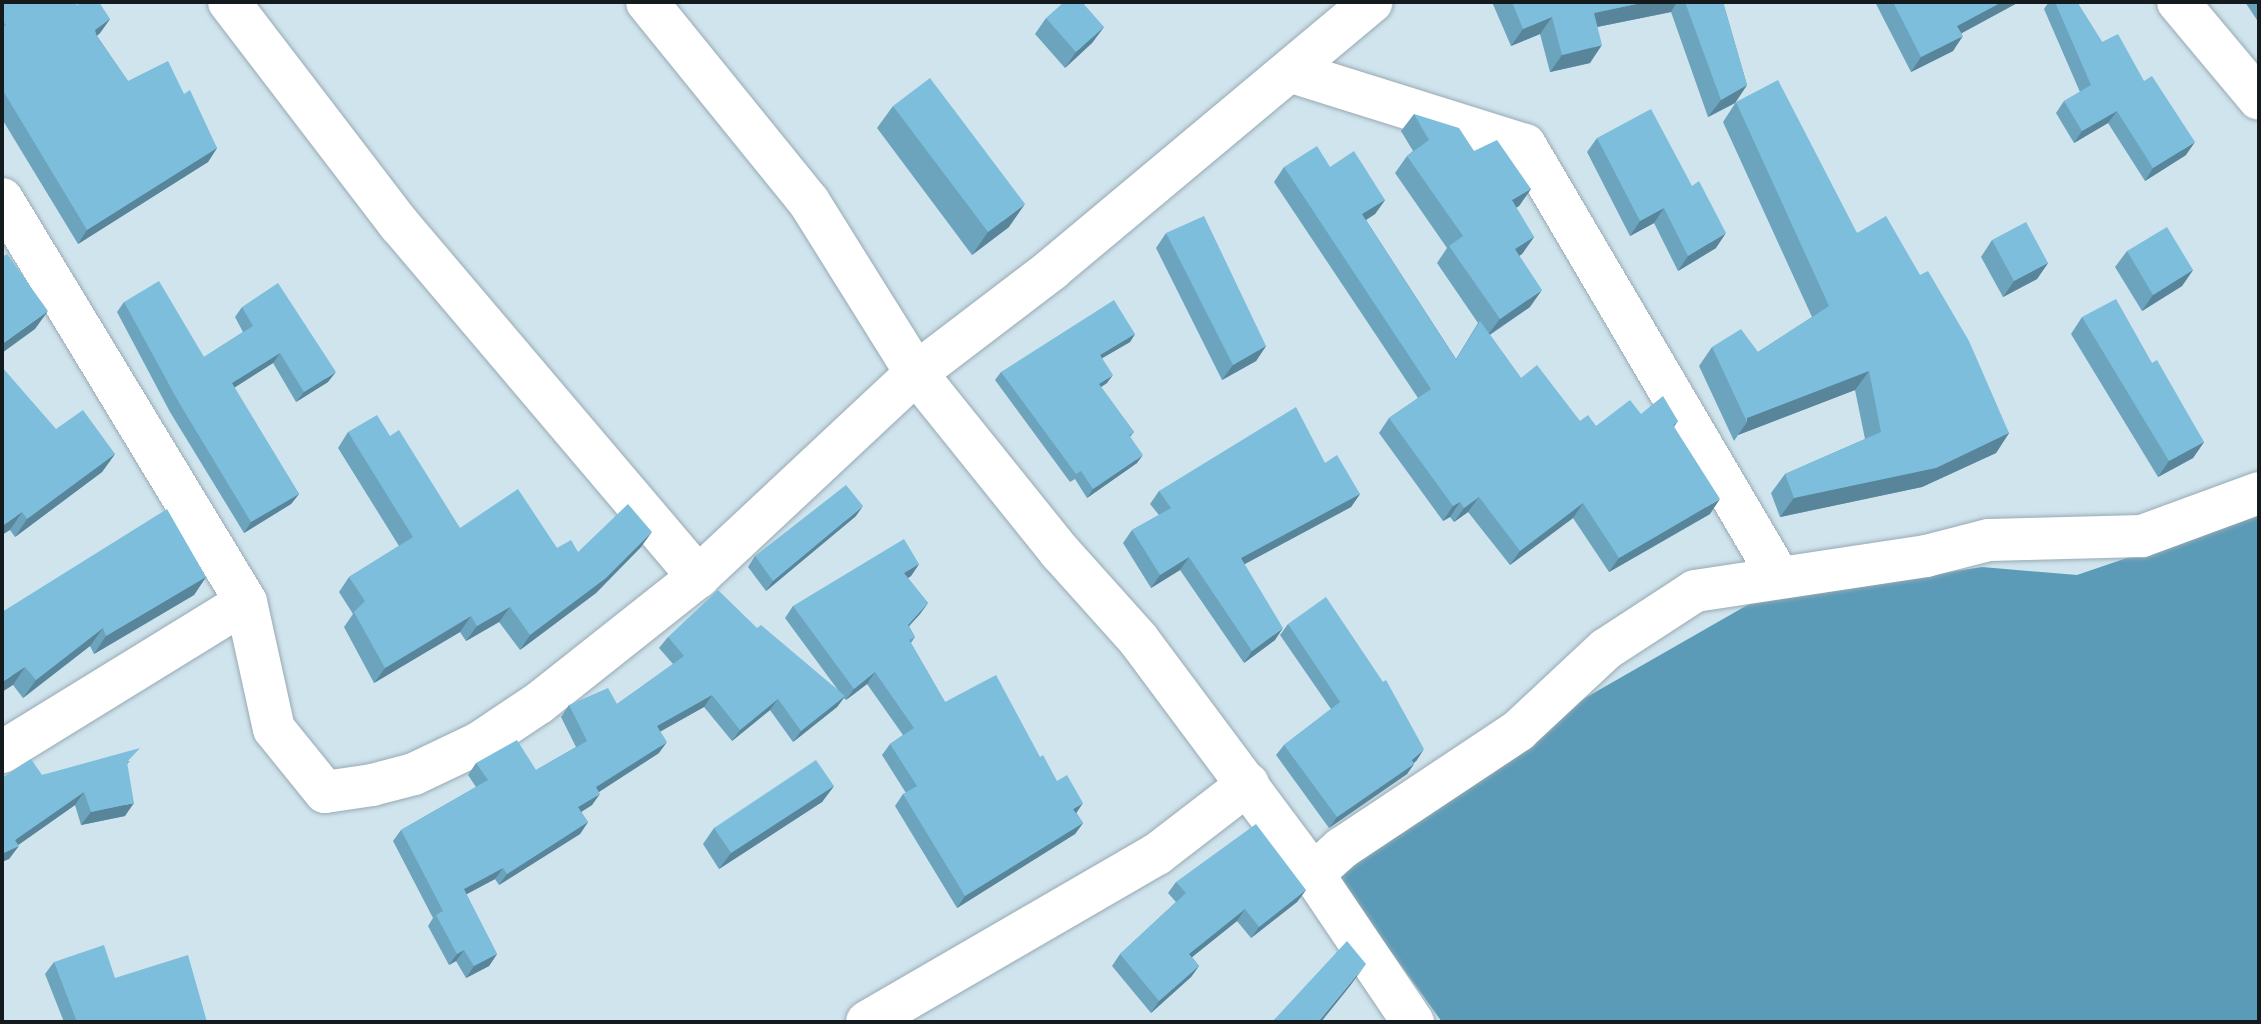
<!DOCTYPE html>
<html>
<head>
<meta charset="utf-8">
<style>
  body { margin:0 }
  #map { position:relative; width:2261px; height:1024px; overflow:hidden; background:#d0e4ee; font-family:Barlow,sans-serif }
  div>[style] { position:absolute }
  .water>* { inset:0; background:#5b9bb8 }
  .roads { filter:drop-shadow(0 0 2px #97aab3) drop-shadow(0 0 2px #97aab3) }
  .minor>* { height:42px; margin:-21px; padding:0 21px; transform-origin:21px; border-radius:21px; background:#fff }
  .wall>* { inset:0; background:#6ca3bd }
  .shaded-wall>* { inset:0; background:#58859a }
  .building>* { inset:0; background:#7dbedc }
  span { translate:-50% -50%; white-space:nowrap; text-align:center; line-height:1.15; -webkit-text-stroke:8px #d0e4ee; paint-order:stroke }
  .frame { position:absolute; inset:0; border:4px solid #141b1f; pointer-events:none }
</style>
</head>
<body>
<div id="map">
  <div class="water">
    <i style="clip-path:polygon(2259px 513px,2259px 1022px,1442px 1022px,1331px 869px,1571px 706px,1751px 603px,1982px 567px,2077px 575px)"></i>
  </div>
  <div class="roads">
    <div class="minor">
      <i style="left:229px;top:2px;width:280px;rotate:52.6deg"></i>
      <i style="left:399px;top:224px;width:463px;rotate:49.7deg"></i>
      <i style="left:647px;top:2px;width:257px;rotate:51deg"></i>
      <i style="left:809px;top:202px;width:202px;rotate:58deg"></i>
      <i style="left:916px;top:373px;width:230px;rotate:51.2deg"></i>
      <i style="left:1060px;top:552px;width:117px;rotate:48.1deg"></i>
      <i style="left:1138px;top:639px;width:293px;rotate:53.3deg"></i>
      <i style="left:1313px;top:874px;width:39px;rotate:-42deg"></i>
      <i style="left:1342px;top:848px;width:211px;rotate:-33.6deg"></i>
      <i style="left:1518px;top:731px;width:120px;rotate:-43deg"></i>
      <i style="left:1606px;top:649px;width:106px;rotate:-33.1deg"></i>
      <i style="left:1695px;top:591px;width:234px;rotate:-8.6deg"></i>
      <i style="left:1926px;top:556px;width:65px;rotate:-14.3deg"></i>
      <i style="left:1989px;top:540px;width:153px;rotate:-1.5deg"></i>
      <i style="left:2142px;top:536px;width:125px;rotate:-20.2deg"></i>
      <i style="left:2178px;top:2px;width:126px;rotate:50.1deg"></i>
      <i style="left:1292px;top:72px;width:244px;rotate:17.4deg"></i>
      <i style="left:1525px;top:145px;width:501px;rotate:59.55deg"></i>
      <i style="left:2px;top:199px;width:471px;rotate:58.8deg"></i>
      <i style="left:246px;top:602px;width:130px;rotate:77.6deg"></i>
      <i style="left:274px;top:729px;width:81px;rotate:51deg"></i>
      <i style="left:325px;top:792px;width:48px;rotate:-8.5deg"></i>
      <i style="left:372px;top:785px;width:43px;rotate:-14.7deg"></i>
      <i style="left:414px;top:774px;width:72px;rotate:-25.5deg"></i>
      <i style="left:479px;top:743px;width:72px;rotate:-33.7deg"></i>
      <i style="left:539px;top:703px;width:203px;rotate:-38.4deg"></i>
      <i style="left:698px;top:577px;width:299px;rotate:-43.1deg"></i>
      <i style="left:916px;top:373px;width:170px;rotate:-37.3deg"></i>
      <i style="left:1051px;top:270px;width:418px;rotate:-39.9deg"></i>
      <i style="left:2px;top:752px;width:286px;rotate:-31.6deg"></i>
      <i style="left:1313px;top:874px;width:179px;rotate:56deg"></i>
      <i style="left:867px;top:1022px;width:335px;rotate:-30.1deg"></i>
      <i style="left:1157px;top:854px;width:115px;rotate:-37.6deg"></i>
    </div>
  </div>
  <div class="wall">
    <i style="clip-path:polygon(2px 2px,77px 5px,110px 19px,100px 33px,97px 36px,128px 81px,184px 94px,217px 148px,208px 162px,78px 244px,2px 119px)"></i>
    <i style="clip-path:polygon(1492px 2px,1723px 2px,1747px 85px,1735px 103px,1708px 117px,1671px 12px,1597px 27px,1590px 63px,1550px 72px,1540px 34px,1511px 46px)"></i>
    <i style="clip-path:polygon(1875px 2px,2019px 2px,1962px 33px,1953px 51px,1911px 72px)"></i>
    <i style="clip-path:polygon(2049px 2px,2077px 2px,2102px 42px,2186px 155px,2145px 181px,2108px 123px,2074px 143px,2056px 113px,2064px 101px,2080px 92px,2044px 9px)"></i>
    <i style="clip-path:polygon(2245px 2px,2259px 2px,2259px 23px)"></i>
    <i style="clip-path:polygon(1046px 18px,1104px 27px,1092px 43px,1065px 68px,1035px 34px)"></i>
    <i style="clip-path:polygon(1736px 102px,1857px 233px,2009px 433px,1996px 453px,1922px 487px,1780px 517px,1771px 493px,1785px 474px,1865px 439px,1855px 390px,1738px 435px,1734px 441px,1699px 366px,1712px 347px,1758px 352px,1812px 317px,1723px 122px)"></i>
    <i style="clip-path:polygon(893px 106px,1009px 227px,972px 255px,877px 128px)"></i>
    <i style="clip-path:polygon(1414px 114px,1474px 151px,1531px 189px,1519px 206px,1516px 208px,1534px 237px,1522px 254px,1519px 256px,1530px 307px,1490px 335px,1521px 378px,1580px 421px,1596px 426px,1641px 414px,1678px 421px,1674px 427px,1710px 514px,1609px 572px,1573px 518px,1510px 565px,1468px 512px,1454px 522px,1450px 517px,1443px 521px,1379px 433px,1389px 418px,1418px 398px,1274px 182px,1284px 167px,1330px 167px,1385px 200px,1375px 214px,1366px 220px,1456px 359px,1478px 323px,1437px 263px,1447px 248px,1395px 173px,1407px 156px,1413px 151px,1401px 131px)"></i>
    <i style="clip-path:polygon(1597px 138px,1716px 248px,1678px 271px,1654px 223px,1630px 236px,1587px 152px)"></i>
    <i style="clip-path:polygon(1166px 233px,1266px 346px,1256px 361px,1222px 380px,1156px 248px)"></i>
    <i style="clip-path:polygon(1992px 240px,2048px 263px,2037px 279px,2003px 297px,1981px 257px)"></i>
    <i style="clip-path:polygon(2127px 251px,2193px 270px,2182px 286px,2142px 311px,2115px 267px)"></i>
    <i style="clip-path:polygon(124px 302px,204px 357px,243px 332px,235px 317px,242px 307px,328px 382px,296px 402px,273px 363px,234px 388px,299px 494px,291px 504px,244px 533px,170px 412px,117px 312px)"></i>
    <i style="clip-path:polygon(2082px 317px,2152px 363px,2204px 442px,2193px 458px,2158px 477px,2071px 334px)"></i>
    <i style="clip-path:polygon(1135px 334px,1130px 342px,1102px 358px,1107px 383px,1101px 387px,1134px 432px,1130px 437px,1137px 463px,1087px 498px,1075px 479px,1070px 482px,995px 380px,1001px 372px)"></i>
    <i style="clip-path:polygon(56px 429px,115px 454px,102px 472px,15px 537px,10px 530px)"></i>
    <i style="clip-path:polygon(348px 432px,390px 436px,460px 528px,578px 552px,641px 547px,596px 593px,520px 650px,499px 622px,466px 641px,460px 632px,374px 683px,344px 627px,353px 614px,339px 592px,349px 577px,399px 546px,338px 448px)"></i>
    <i style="clip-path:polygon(1325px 463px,1360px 494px,1351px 507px,1244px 564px,1275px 640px,1244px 663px,1180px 570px,1151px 588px,1123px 543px,1132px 530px,1159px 515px,1150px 504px,1159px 491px)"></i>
    <i style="clip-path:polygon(856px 516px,766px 591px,748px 567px,755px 556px)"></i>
    <i style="clip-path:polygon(919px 564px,911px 576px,908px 578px,928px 603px,920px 614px,909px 626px,915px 637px,911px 643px,945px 702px,1040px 757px,1083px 823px,1075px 834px,957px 908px,895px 806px,903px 794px,906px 793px,882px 755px,890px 744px,903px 735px,867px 684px,846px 700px,844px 698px,837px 707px,793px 742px,770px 710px,732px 741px,704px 707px,660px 731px,659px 753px,599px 792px,592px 805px,581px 812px,588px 822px,580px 834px,499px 885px,495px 879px,466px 894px,497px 954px,489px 966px,466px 978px,456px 961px,449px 965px,428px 926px,433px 918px,393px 841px,401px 830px,476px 787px,468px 775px,476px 763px,536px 770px,576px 747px,561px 717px,569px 705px,617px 704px,673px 664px,659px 648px,668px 637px,757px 628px,838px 690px,785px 618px,793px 606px)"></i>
    <i style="clip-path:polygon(206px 577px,194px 595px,94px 654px,90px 646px,23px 698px,13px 685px,2px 612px)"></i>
    <i style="clip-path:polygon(1288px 624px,1417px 760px,1414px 763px,1414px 764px,1407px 774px,1329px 828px,1276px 755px,1284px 745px,1331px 709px,1280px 635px)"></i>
    <i style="clip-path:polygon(130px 761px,127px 764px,125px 816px,81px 825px,75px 805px,18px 845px,9px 859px,42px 775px)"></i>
    <i style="clip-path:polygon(834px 786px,822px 802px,719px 869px,703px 844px,714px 828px)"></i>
    <i style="clip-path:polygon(1176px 882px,1306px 890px,1297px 902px,1251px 938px,1237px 921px,1192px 957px,1199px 966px,1191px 977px,1151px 1013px,1112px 966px,1120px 954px,1176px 902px,1168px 893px)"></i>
    <i style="clip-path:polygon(54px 962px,115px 978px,207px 1022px,64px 1022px,45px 974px)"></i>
  </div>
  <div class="shaded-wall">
    <i style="clip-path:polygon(1646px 2px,1677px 2px,1671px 12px,1582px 30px,1594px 13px)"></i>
    <i style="clip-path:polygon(2002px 2px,2019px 2px,1947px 41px,1957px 26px)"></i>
    <i style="clip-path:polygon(1552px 17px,1540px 34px,1511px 46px,1523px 29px)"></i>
    <i style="clip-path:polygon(110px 19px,100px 33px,85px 44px,95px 30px)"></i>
    <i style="clip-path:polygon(1104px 27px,1092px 43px,1065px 68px,1076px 52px)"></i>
    <i style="clip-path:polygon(1963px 36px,1953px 51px,1911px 72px,1921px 57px)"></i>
    <i style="clip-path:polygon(1602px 45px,1590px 63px,1550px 72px,1562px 55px)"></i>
    <i style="clip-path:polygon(1747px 85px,1735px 103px,1708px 117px,1721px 100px)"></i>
    <i style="clip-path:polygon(2117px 111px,2108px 123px,2074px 143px,2082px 131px)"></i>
    <i style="clip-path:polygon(2195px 142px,2186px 155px,2145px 181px,2153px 168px)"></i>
    <i style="clip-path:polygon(217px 148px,208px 162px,78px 244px,87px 230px)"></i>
    <i style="clip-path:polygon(1531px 189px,1519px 206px,1499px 217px,1512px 200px)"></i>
    <i style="clip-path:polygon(1385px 200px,1375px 214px,1352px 229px,1362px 214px)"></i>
    <i style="clip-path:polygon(1025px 204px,1009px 227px,972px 255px,988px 232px)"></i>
    <i style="clip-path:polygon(1664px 208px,1654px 223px,1630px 236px,1640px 221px)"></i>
    <i style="clip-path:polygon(1726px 233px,1716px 248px,1678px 271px,1688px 256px)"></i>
    <i style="clip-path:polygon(1534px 237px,1522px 254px,1503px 267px,1515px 249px)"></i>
    <i style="clip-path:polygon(2048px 263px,2037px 279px,2003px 297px,2014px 281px)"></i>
    <i style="clip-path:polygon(2193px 270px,2182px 286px,2142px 311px,2153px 295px)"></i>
    <i style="clip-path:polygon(1542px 290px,1530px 307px,1487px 336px,1500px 319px)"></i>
    <i style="clip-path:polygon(48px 311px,35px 329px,2px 353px,2px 344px)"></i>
    <i style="clip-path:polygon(1135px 334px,1130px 342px,1094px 363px,1100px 355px)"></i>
    <i style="clip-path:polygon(1266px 346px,1256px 361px,1222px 380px,1233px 365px)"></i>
    <i style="clip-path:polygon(280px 353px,273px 363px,224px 394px,232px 383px)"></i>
    <i style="clip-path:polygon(1869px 371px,1855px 390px,1738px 435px,1747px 422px,1747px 418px)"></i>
    <i style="clip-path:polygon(336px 372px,328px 382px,296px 402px,304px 392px)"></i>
    <i style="clip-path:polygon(1113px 375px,1107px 383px,1093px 392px,1099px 384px)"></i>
    <i style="clip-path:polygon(2009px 433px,1996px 453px,1922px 487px,1780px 517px,1794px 498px)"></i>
    <i style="clip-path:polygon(2204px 442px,2193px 458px,2158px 477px,2169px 461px)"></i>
    <i style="clip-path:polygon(115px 454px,102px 472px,15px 537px,27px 519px)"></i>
    <i style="clip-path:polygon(1143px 455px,1137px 463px,1087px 498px,1093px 489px)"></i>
    <i style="clip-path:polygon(299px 494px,291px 504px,244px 533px,251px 522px)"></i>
    <i style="clip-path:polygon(1360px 494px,1351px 507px,1232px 571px,1241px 558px)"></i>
    <i style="clip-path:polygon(1479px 497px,1468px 512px,1454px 522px,1464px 508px)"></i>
    <i style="clip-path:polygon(1720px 499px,1710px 514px,1609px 572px,1619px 558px)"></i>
    <i style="clip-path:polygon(1460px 502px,1450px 517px,1443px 521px,1453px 506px)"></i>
    <i style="clip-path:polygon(1583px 503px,1573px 518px,1510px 565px,1520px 551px)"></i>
    <i style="clip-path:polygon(863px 506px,856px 516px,766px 591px,773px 581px)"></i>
    <i style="clip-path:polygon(22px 512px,10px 530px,2px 535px,2px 526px)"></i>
    <i style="clip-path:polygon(652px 532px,641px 547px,596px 593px,520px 650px,530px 635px)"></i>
    <i style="clip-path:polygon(1189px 557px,1180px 570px,1151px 588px,1160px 575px)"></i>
    <i style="clip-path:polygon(919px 564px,911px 576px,896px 585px,904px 573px)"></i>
    <i style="clip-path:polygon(206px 577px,194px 595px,94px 654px,106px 636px)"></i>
    <i style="clip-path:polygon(928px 603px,920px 614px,900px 636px,908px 625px)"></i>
    <i style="clip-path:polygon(510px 607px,499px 622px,466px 641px,477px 626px)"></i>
    <i style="clip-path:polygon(471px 616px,460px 632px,374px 683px,385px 668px)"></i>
    <i style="clip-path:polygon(103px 628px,90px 646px,23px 698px,36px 680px)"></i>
    <i style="clip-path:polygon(1283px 628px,1275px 640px,1244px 663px,1252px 651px)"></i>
    <i style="clip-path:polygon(25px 667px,13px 685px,2px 692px,2px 682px)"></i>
    <i style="clip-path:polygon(875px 672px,867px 684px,846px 700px,854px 689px)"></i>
    <i style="clip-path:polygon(712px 695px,704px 707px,649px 738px,657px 726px)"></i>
    <i style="clip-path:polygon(845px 696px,837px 707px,793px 742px,801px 731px)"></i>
    <i style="clip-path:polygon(778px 699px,770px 710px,732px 741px,740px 730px)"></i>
    <i style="clip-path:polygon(667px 742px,659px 753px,588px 799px,596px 787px)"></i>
    <i style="clip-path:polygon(1424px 749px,1417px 760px,1404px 771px,1412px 760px)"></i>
    <i style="clip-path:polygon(1414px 764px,1407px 774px,1329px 828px,1337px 817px)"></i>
    <i style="clip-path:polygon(834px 786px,822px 802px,719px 869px,731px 853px)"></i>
    <i style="clip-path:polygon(84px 792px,75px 805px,14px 848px,19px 846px,9px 859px,2px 862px,2px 854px,15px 840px)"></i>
    <i style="clip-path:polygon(600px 794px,592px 805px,570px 819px,578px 807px)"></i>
    <i style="clip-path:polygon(134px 803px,125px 816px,81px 825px,91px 812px)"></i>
    <i style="clip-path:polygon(1083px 803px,1075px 815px,1073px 809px)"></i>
    <i style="clip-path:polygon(588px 822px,580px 834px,499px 885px,507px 874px)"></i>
    <i style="clip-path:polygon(1083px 823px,1075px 834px,957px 908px,965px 896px)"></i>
    <i style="clip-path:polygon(503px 868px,495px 879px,456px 900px,464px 889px)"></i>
    <i style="clip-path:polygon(1306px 890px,1297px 902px,1251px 938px,1259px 927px)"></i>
    <i style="clip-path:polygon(1245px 909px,1237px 921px,1181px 966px,1189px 954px)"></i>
    <i style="clip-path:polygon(464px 950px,456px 961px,449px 965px,457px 954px)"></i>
    <i style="clip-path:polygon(497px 954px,489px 966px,466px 978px,474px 966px)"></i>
    <i style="clip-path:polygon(1366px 964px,1350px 986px,1321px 1022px,1318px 1022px)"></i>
    <i style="clip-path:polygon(1199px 966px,1191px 977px,1151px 1013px,1159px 1001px)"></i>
  </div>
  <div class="building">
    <i style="clip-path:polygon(2px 2px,74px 2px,77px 5px,82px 2px,99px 2px,110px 19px,95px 30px,97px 37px,128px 81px,168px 61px,184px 94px,190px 90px,217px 148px,87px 230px,2px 89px,2px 28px,6px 25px,2px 20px)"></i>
    <i style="clip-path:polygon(1064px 2px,1082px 2px,1104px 27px,1076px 52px,1046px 18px)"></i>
    <i style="clip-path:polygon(1512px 2px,1646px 2px,1594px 13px,1602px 45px,1562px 55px,1552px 17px,1523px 29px)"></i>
    <i style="clip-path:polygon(1685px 2px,1723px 2px,1747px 85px,1721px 100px)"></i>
    <i style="clip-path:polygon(1893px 2px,2002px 2px,1957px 26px,1963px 36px,1921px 57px)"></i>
    <i style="clip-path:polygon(2055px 2px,2077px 2px,2102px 42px,2118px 34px,2144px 81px,2152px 76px,2195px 142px,2153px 168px,2117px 111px,2082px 131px,2064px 101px,2091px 85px)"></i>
    <i style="clip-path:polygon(930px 78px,1025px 204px,988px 232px,893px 106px)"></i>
    <i style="clip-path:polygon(1778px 80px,1857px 233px,1886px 216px,1920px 275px,1928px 271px,1969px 341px,2009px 433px,1936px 468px,1794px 498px,1785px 474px,1881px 432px,1869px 371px,1747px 418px,1747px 422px,1712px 347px,1741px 329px,1758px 352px,1829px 306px,1736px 102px)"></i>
    <i style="clip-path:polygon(1651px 109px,1692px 186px,1699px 181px,1726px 233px,1688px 256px,1664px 208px,1640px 221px,1597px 138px)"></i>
    <i style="clip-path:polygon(1414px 114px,1459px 128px,1474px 151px,1497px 140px,1531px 189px,1512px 200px,1534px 237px,1515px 249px,1542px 290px,1500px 319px,1449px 246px,1463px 236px,1407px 156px,1429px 140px)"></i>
    <i style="clip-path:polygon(1317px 146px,1330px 167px,1354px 151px,1385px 200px,1362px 214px,1456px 360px,1480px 321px,1521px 378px,1537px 365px,1580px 421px,1588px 415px,1596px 426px,1630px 400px,1641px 414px,1663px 396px,1678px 421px,1673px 425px,1720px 499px,1619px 558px,1583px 503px,1520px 551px,1479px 497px,1464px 508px,1460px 502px,1453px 506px,1389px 418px,1431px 389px,1284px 167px)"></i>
    <i style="clip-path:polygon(1204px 216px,1266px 346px,1233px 365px,1166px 233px)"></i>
    <i style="clip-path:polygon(2026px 222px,2048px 263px,2014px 281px,1992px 240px)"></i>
    <i style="clip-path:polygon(2167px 227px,2193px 270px,2153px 295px,2127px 251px)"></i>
    <i style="clip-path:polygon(7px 254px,48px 311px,2px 344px,2px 257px)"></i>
    <i style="clip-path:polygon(159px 281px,204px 357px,253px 326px,242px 307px,278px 283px,336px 372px,304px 392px,280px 353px,232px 383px,299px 494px,251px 522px,178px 401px,124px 302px)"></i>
    <i style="clip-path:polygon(2116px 299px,2152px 363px,2157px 360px,2204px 442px,2169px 461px,2082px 317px)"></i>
    <i style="clip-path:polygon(1114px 300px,1135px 334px,1100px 355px,1113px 375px,1099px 384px,1134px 432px,1129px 435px,1143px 455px,1093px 489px,1081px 471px,1076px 474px,1001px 372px)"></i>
    <i style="clip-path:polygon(2px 367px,56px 429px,83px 410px,115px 454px,27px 519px,22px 512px,2px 526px)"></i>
    <i style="clip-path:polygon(1296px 407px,1325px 463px,1337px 455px,1360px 494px,1241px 558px,1283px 628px,1252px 651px,1189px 557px,1160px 575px,1132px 530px,1171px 508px,1159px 491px)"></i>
    <i style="clip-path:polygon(377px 415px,390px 436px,399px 430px,460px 528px,518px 489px,557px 548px,571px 540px,578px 552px,628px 504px,652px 532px,606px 578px,530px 635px,510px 607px,477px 626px,471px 616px,385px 668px,354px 612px,365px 601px,349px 577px,413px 537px,348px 432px)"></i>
    <i style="clip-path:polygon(846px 485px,863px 506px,773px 581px,755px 556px)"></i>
    <i style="clip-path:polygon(167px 509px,206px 577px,106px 636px,103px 628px,36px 680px,25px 667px,2px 682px,2px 612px)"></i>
    <i style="clip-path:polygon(904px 539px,919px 564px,904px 573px,928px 603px,908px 625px,915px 637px,909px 640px,945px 702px,996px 675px,1040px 757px,1043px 755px,1057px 781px,1067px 775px,1083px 803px,1073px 809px,1083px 823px,965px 896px,903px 794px,917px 786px,890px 744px,914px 728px,875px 672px,854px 689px,793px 606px)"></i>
    <i style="clip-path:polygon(718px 590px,757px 628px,761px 625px,845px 696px,801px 731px,778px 699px,740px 730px,712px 695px,657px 726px,667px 742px,596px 787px,600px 794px,578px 807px,588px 822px,507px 874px,503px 868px,464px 889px,497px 954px,474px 966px,464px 950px,457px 954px,436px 915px,443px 911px,401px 830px,488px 780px,476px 763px,517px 740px,536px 770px,587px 741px,569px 705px,608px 688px,617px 704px,684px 656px,668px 637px)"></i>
    <i style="clip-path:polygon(1326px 597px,1383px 682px,1386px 680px,1424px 749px,1412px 760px,1414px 764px,1337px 817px,1284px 745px,1340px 702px,1288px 624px)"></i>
    <i style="clip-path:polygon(140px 748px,127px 762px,134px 803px,91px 812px,84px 792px,15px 840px,19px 846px,2px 854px,2px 778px,31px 759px,42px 775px)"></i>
    <i style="clip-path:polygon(816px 760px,834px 786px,731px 853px,714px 828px)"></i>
    <i style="clip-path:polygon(1256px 824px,1306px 890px,1259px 927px,1245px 909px,1189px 954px,1199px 966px,1159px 1001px,1120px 954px,1186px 893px,1176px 882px)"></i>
    <i style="clip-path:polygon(1347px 941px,1366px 964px,1318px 1022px,1272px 1022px)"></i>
    <i style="clip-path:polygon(104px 945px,115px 978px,188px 955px,207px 1022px,77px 1022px,54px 962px)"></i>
  </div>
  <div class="frame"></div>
</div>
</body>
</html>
